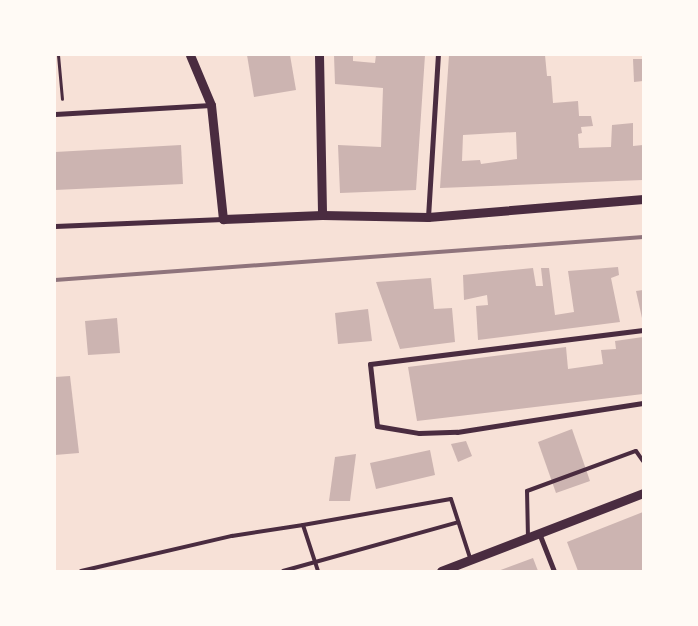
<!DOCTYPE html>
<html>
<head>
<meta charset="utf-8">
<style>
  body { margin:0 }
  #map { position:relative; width:698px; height:626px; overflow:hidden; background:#f7e1d7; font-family:"Space Grotesk",sans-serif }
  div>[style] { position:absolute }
  .building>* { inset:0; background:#ccb4b1 }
  .path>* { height:3px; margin:-1.5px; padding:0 1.5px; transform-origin:1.5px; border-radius:1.5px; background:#4a2c40 }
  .service>* { height:4px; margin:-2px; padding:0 2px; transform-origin:2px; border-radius:2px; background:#4a2c40 }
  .minor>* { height:5px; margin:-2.5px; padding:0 2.5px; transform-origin:2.5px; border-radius:2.5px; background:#4a2c40 }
  .tertiary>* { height:9px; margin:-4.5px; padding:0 4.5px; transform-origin:4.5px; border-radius:4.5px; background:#4a2c40 }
  .rail>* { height:4px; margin:-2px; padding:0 2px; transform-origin:2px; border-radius:2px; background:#8f747c }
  span { translate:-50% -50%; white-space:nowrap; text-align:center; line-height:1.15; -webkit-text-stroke:4.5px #fffaf5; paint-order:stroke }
  .frame { position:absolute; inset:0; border:56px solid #fffaf5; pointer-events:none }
</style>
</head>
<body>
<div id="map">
  <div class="building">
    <i style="clip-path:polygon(247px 55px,290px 55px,296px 90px,254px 97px)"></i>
    <i style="clip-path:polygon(334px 55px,353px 55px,353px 61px,375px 63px,376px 55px,425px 55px,416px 190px,340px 193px,338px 145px,381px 147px,383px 88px,335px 84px)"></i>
    <i style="clip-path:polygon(evenodd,449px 55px,545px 55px,547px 76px,551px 76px,553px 103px,578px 101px,579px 116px,591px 116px,593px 126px,581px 127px,582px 133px,578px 134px,579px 148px,611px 147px,612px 125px,633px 123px,633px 146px,643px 145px,643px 180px,440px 188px,449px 55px,516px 132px,517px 159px,481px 164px,480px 160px,462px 161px,463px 135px,516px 132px)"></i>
    <i style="clip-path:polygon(633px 59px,643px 59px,643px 81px,634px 82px)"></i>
    <i style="clip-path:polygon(181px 145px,183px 184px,55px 190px,55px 152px)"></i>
    <i style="clip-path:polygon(618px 267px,619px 275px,611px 278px,620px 322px,478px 340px,476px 306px,488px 305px,487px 295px,464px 300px,463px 275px,533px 268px,536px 286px,543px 286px,541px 268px,549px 268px,555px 315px,574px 312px,568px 271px)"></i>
    <i style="clip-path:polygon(431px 278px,434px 309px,452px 308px,455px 342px,400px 349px,376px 282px)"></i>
    <i style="clip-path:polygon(643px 290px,643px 318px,642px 318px,636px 291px)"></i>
    <i style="clip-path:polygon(368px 309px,372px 341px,338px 344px,335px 313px)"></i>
    <i style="clip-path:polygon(117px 318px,120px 353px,88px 355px,85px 321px)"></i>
    <i style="clip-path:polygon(643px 337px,643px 394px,417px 421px,408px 367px,566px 347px,568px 369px,603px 364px,601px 350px,616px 349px,615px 341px)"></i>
    <i style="clip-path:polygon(70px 376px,79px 453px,55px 455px,55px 377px)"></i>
    <i style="clip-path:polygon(572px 429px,590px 481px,556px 493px,538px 442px)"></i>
    <i style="clip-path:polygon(466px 441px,472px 456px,458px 462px,451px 444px)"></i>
    <i style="clip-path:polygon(430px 450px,435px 475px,376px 489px,370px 463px)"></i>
    <i style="clip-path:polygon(356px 454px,350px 501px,329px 501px,335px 457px)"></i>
    <i style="clip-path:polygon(643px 512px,643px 571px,578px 571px,567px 542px)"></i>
    <i style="clip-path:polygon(533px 558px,538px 571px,498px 571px)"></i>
  </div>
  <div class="path">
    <i style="left:58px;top:55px;width:44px;rotate:84.8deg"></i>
  </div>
  <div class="service">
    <i style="left:528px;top:538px;width:47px;rotate:-91.2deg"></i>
    <i style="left:527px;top:491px;width:116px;rotate:-20.2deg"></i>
    <i style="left:636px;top:451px;width:12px;rotate:55deg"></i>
    <i style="left:81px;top:571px;width:155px;rotate:-13.1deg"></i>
    <i style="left:232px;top:536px;width:72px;rotate:-8.8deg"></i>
    <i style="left:283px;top:571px;width:182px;rotate:-15.6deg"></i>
    <i style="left:318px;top:571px;width:48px;rotate:-108.1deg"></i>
    <i style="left:303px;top:525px;width:150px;rotate:-10deg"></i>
    <i style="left:451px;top:499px;width:62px;rotate:72.1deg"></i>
  </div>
  <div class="minor">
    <i style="left:55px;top:114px;width:156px;rotate:-3.3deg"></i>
    <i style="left:428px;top:217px;width:162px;rotate:-86.5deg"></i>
    <i style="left:55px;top:226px;width:168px;rotate:-2.4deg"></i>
    <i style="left:643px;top:330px;width:275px;rotate:172.9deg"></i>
    <i style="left:370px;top:364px;width:62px;rotate:83.6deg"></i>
    <i style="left:377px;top:426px;width:43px;rotate:9.5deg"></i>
    <i style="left:419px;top:433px;width:38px;rotate:-2deg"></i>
    <i style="left:457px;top:432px;width:188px;rotate:-8.9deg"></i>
    <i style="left:539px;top:533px;width:41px;rotate:68.5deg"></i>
  </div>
  <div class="tertiary">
    <i style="left:190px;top:55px;width:54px;rotate:67.2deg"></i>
    <i style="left:211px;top:105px;width:115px;rotate:84deg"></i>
    <i style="left:223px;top:219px;width:99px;rotate:-2.3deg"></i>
    <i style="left:322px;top:215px;width:106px;rotate:1.1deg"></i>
    <i style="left:428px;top:217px;width:216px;rotate:-4.8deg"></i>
    <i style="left:319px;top:55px;width:160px;rotate:88.9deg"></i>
    <i style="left:441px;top:571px;width:217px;rotate:-21.1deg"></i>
  </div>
  <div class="rail">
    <i style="left:55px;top:280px;width:590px;rotate:-4.18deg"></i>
  </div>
  <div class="frame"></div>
</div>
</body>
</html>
